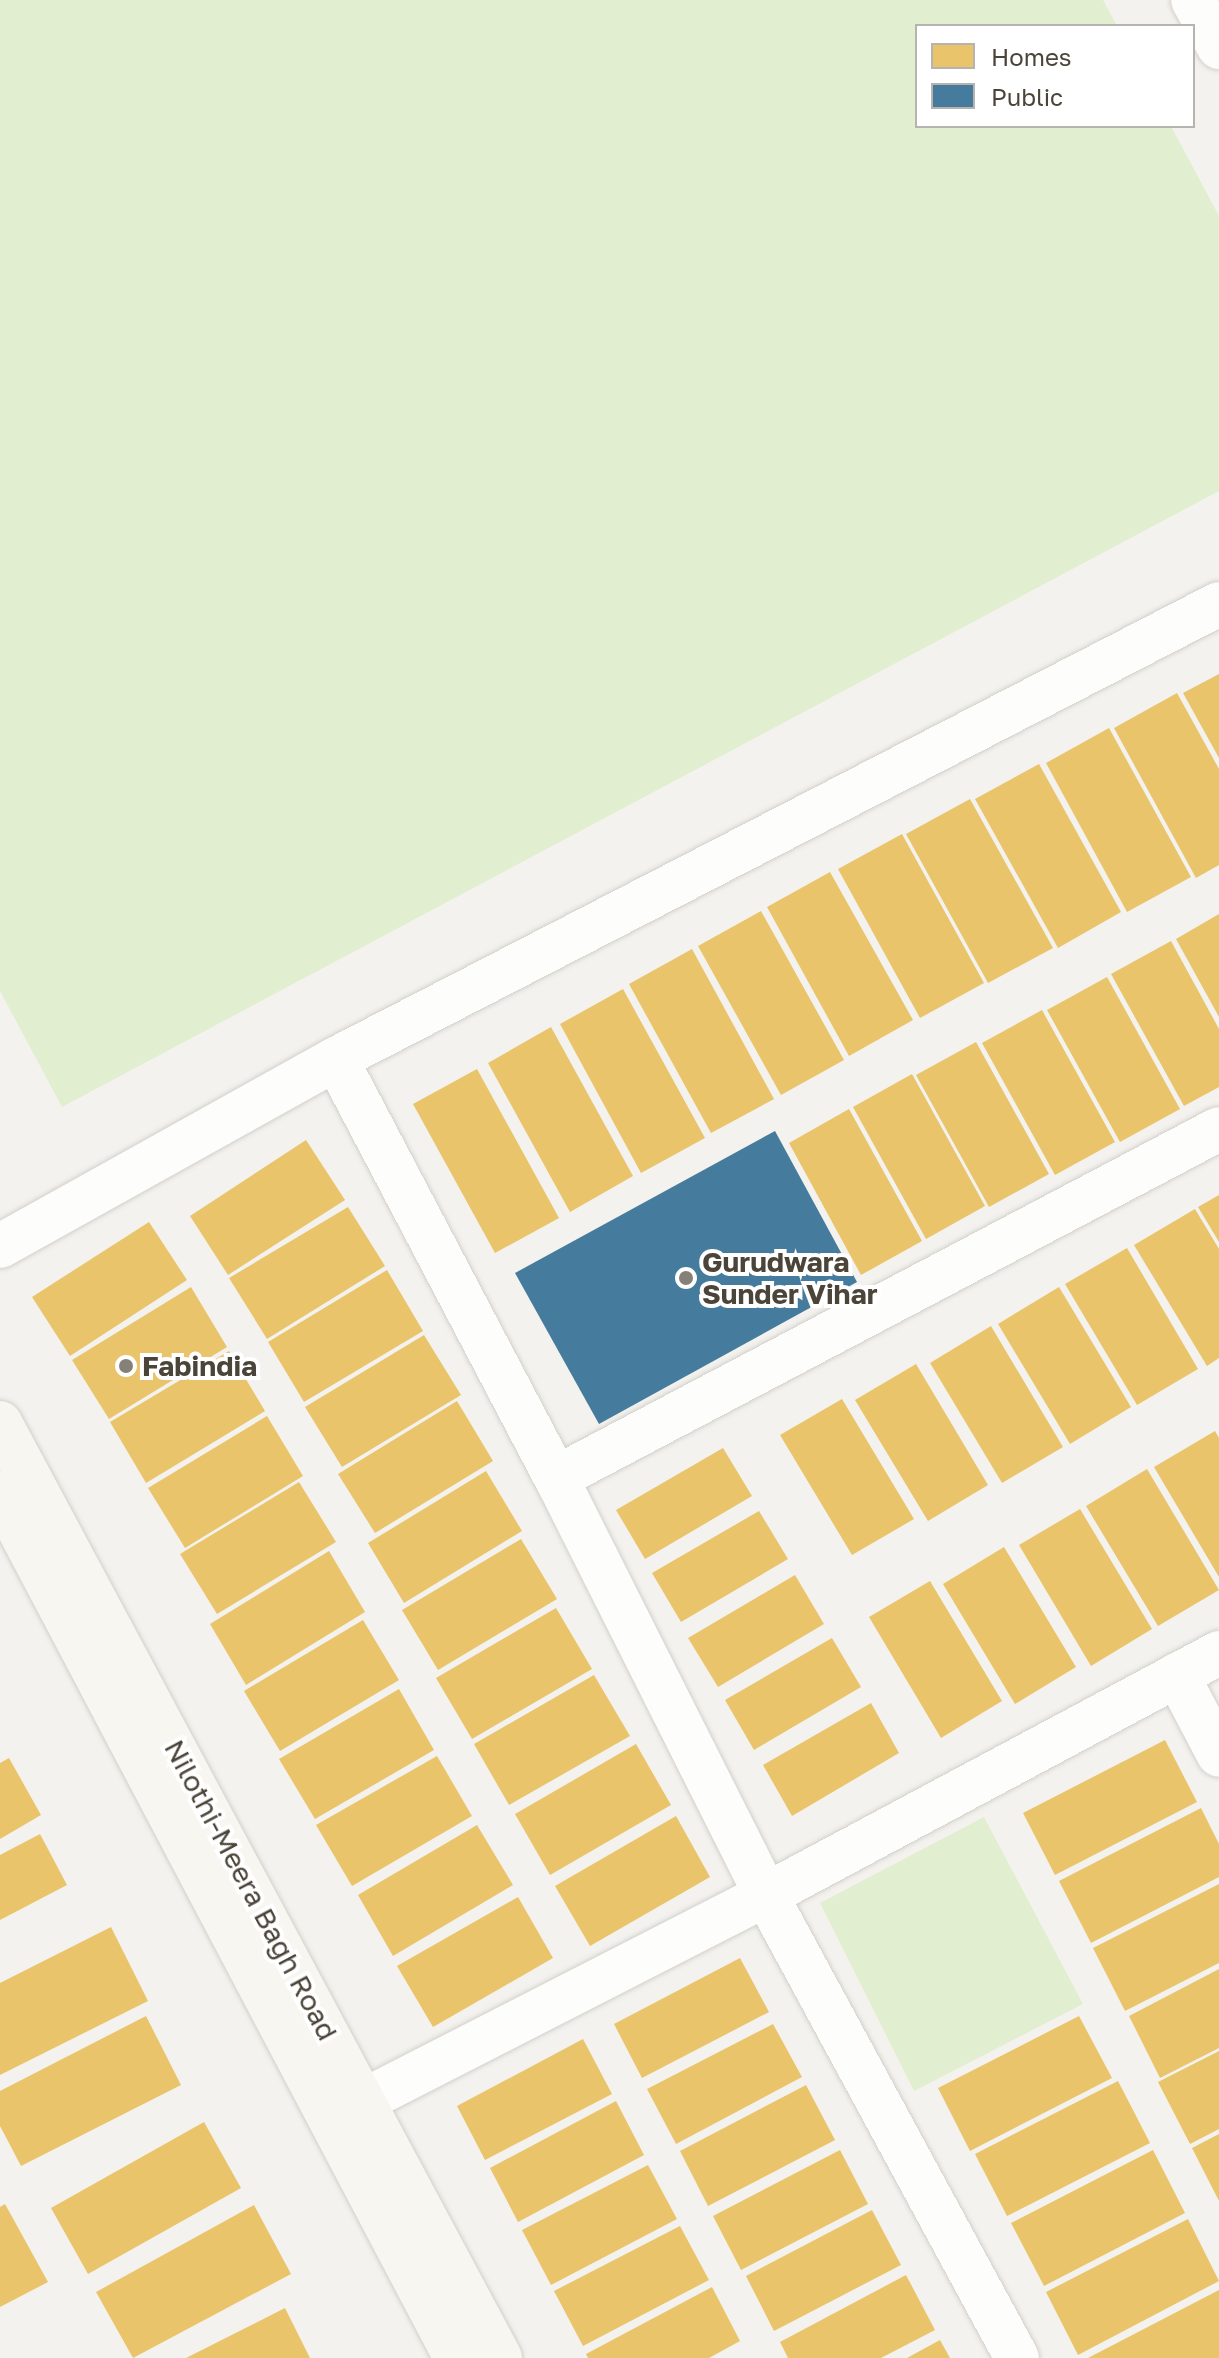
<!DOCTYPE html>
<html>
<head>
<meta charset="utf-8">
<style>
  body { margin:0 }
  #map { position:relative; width:1219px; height:2358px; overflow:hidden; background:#f4f2ee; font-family:"Golos Text",sans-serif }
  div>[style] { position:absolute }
  .green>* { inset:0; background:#e1eecf }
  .homes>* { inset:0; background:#e9c46a }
  .public>* { inset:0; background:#457b9d }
  .roads { filter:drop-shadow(0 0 2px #d2d0cb) drop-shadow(0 0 2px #d2d0cb) }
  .street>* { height:44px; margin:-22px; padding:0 22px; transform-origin:22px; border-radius:22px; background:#fdfdfc }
  .secondary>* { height:44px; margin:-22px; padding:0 22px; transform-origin:22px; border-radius:22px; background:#f7f6f1 }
  .dots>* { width:22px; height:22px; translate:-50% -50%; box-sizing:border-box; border:4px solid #fff; border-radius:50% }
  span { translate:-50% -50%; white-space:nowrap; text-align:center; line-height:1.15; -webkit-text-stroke:8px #fff; paint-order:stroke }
  .poi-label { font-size:28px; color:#4b4439; font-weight:700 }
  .left { translate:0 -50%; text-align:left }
  .street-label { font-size:28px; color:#4b4439 }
  .legend { position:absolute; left:915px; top:24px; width:280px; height:104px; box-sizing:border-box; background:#fff; border:2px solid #b7b4b0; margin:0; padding:10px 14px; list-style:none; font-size:24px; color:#4b4439 }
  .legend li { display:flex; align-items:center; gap:16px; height:40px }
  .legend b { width:40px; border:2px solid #b7b4b0 }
</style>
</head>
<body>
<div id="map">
  <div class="green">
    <i style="clip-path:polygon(0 0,1103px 0,1117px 26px,917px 26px,917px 126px,1171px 126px,1219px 216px,1219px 491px,62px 1107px,0 991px)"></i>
    <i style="clip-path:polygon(984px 1817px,1083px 2004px,914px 2091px,820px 1903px)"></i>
  </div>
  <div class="homes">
    <i style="clip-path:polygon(1219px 674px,1219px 758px,1183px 693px)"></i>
    <i style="clip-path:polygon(1177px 693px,1219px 769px,1219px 865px,1196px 878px,1114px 728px)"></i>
    <i style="clip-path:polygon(1109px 728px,1191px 877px,1127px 912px,1046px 763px)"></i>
    <i style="clip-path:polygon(1039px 764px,1121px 912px,1058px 948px,975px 799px)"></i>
    <i style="clip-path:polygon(970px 799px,1053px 948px,988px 983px,906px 834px)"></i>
    <i style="clip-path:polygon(902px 834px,984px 983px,920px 1018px,838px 869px)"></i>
    <i style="clip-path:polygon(830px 872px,913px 1020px,849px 1056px,767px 907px)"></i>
    <i style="clip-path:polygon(761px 911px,844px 1060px,781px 1095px,698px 946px)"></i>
    <i style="clip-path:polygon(1219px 914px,1219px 1017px,1176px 939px)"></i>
    <i style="clip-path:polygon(1171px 941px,1219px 1029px,1219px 1087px,1184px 1106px,1111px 974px)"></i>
    <i style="clip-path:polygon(692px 949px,774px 1099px,711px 1133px,629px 984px)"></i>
    <i style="clip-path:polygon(1107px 977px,1180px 1109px,1120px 1142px,1047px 1010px)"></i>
    <i style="clip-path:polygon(623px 989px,705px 1138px,641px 1173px,560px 1024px)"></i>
    <i style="clip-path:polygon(1042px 1010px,1115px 1142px,1055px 1175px,982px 1043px)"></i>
    <i style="clip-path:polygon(551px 1027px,633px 1176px,570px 1212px,488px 1063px)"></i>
    <i style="clip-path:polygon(976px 1042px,1049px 1174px,989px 1207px,916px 1075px)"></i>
    <i style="clip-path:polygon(477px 1069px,559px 1218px,495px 1253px,413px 1104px)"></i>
    <i style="clip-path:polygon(912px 1074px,985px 1206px,926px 1239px,853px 1107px)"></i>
    <i style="clip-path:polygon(849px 1109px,922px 1241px,861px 1275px,789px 1143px)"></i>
    <i style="clip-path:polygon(306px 1140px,345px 1200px,228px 1275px,190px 1216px)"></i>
    <i style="clip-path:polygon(1219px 1195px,1219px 1242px,1198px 1207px)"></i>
    <i style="clip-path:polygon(348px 1207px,385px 1266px,267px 1339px,229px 1278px)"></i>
    <i style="clip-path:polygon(1195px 1209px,1219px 1249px,1219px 1358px,1207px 1366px,1134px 1245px)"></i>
    <i style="clip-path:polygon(149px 1222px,187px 1280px,70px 1356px,32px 1297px)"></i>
    <i style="clip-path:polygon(1127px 1248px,1198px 1369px,1137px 1405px,1065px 1284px)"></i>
    <i style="clip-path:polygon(387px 1270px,423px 1331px,304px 1402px,268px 1342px)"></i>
    <i style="clip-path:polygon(191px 1287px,227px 1347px,109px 1419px,72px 1360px)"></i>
    <i style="clip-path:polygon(1059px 1287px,1131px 1407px,1070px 1444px,998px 1324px)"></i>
    <i style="clip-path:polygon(991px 1326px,1063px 1447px,1002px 1483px,930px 1363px)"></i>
    <i style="clip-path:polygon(424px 1335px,461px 1395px,342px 1467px,305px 1407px)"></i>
    <i style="clip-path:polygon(229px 1351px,265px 1411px,146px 1483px,110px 1422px)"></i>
    <i style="clip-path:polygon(916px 1364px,988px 1485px,928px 1521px,855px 1400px)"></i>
    <i style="clip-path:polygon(842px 1399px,914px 1519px,852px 1555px,780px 1435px)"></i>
    <i style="clip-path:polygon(457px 1401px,493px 1461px,375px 1533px,338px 1474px)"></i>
    <i style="clip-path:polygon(267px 1416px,303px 1476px,185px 1548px,148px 1488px)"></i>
    <i style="clip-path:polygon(1215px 1431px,1219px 1438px,1219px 1577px,1154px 1467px)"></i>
    <i style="clip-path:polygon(723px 1448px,752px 1496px,645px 1559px,616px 1510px)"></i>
    <i style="clip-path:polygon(1147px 1469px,1219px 1590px,1158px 1626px,1086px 1506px)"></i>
    <i style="clip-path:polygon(486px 1471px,522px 1531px,404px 1603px,368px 1543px)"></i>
    <i style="clip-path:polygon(299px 1482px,336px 1542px,217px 1614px,180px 1554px)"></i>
    <i style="clip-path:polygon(1080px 1509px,1152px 1629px,1091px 1666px,1019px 1545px)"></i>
    <i style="clip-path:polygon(759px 1511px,788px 1559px,681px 1622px,652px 1573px)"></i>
    <i style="clip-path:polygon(521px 1539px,557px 1599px,438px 1670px,402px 1610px)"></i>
    <i style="clip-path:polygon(1004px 1547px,1076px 1667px,1015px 1704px,943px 1584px)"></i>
    <i style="clip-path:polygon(329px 1551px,365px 1612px,246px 1685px,210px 1624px)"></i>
    <i style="clip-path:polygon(795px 1575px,824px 1624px,718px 1687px,688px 1638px)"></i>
    <i style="clip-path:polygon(930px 1581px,1002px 1701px,941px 1738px,869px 1617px)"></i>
    <i style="clip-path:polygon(556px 1608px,592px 1669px,472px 1739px,436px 1678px)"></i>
    <i style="clip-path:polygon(363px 1620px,399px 1680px,280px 1751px,244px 1691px)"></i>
    <i style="clip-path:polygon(832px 1638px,861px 1687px,754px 1750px,725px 1700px)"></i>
    <i style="clip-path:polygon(594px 1675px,630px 1736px,509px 1805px,474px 1744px)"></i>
    <i style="clip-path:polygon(399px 1689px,434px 1750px,315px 1819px,279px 1759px)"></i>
    <i style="clip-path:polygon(871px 1703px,899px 1753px,792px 1816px,763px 1765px)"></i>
    <i style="clip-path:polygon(1165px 1740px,1197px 1802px,1055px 1875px,1023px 1813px)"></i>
    <i style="clip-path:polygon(636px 1744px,671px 1805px,550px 1875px,515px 1814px)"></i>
    <i style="clip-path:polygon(437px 1756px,472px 1816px,352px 1886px,316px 1825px)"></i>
    <i style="clip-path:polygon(9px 1758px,41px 1815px,0 1839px,0 1763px)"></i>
    <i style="clip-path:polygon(1201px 1808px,1219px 1844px,1219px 1877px,1091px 1943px,1059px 1881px)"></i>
    <i style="clip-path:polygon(676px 1816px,710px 1877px,590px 1946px,555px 1886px)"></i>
    <i style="clip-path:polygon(477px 1825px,513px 1885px,393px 1956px,358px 1895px)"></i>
    <i style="clip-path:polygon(40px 1834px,67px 1885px,0 1920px,0 1855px)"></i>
    <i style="clip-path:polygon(1219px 1884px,1219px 1963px,1125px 2011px,1093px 1948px)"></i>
    <i style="clip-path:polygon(518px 1897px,553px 1958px,433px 2027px,397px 1966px)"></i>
    <i style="clip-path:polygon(111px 1927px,148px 2001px,0 2075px,0 1983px)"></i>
    <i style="clip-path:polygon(740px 1958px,769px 2012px,642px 2078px,614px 2024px)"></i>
    <i style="clip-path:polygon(1219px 1969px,1219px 2048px,1160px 2078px,1129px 2016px)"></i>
    <i style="clip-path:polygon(146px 2016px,181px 2085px,21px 2166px,0 2126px,0 2091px)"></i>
    <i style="clip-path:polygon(1079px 2016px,1112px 2078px,970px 2151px,938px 2088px)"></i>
    <i style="clip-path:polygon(773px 2024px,802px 2077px,676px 2144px,647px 2089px)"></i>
    <i style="clip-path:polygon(583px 2039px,612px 2094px,485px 2160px,457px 2106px)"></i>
    <i style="clip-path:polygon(1219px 2051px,1219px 2129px,1190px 2144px,1158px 2082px)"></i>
    <i style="clip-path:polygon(1118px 2081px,1150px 2143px,1007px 2216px,975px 2154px)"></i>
    <i style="clip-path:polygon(806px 2085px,835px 2140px,708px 2206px,680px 2151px)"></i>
    <i style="clip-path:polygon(616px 2101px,644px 2155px,518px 2222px,490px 2168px)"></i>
    <i style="clip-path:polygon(204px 2122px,241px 2188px,88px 2274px,51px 2208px)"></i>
    <i style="clip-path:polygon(1219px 2134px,1219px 2201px,1192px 2148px)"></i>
    <i style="clip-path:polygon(840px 2150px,868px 2204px,741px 2270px,713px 2216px)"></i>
    <i style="clip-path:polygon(1153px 2150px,1185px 2213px,1044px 2286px,1011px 2223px)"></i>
    <i style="clip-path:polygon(648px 2165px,677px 2219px,551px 2285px,522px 2230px)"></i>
    <i style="clip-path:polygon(5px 2204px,48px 2282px,0 2307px,0 2207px)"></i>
    <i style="clip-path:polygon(254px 2205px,291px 2274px,133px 2358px,96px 2292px)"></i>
    <i style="clip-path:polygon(872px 2210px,901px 2265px,774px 2331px,746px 2276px)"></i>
    <i style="clip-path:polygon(1188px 2219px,1219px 2281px,1078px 2355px,1046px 2292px)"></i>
    <i style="clip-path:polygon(680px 2226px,709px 2280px,583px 2346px,554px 2291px)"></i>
    <i style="clip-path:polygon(906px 2275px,935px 2330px,881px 2358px,788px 2358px,780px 2342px)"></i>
    <i style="clip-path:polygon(712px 2287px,740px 2341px,709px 2358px,588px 2358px,586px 2354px)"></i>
    <i style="clip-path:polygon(1219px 2290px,1219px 2358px,1088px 2358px)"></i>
    <i style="clip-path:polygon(285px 2308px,310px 2358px,186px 2358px)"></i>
    <i style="clip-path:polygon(940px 2340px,950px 2358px,907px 2358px)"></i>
  </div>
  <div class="public">
    <i style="clip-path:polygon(775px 1131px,857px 1282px,599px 1424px,515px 1273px)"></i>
  </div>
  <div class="roads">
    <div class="street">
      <i style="left:1193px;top:0;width:54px;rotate:61deg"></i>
      <i style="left:336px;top:1059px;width:993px;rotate:-27.26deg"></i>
      <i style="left:0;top:1246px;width:385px;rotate:-29.1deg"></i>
      <i style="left:336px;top:1059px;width:473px;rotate:62.3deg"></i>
      <i style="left:1177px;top:1675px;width:90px;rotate:62.3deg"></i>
      <i style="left:365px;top:2100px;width:450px;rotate:-27.1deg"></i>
      <i style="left:766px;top:1895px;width:514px;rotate:-28.11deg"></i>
      <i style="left:1017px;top:2358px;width:527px;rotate:-118.46deg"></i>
      <i style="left:766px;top:1895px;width:467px;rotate:-116.7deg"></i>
      <i style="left:556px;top:1478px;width:749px;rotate:-27.76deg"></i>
    </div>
    <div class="secondary">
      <i style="left:0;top:1423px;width:1060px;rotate:61.86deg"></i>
      <i style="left:0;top:1493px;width:978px;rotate:62.2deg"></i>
    </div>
  </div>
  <div class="dots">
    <i style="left:686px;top:1278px;background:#868178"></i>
    <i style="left:126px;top:1366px;background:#868178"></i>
  </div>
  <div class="poi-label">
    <span class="left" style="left:702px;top:1278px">Gurudwara<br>Sunder Vihar</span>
    <span class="left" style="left:142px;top:1366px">Fabindia</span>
  </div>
  <div class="street-label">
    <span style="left:251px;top:1890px;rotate:62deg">Nilothi-Meera Bagh Road</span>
  </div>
  <ul class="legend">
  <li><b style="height:22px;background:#e9c46a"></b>Homes</li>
  <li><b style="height:22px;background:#457b9d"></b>Public</li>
  </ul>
</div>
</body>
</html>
